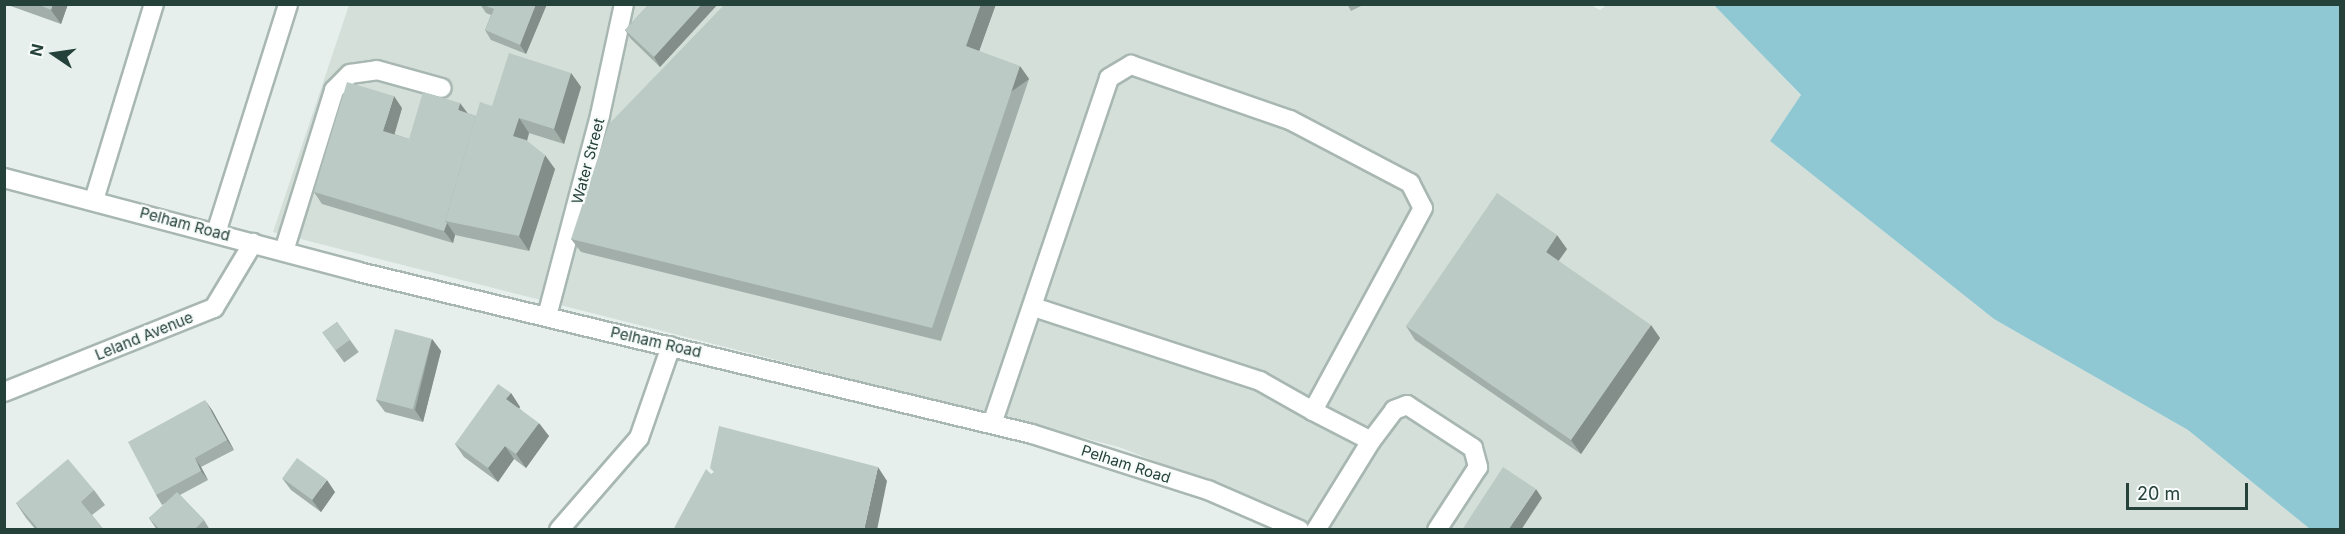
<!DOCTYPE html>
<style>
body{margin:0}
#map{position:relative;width:2345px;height:534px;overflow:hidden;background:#e6efeb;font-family:Inter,sans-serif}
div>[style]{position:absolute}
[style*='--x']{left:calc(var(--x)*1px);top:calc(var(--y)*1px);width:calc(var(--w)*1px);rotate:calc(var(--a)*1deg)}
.built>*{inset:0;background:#d4dfda}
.water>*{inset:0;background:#8fc8d3}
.roads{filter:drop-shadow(2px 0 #a8b7b2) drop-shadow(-2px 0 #a8b7b2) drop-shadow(0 2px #a8b7b2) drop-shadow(0 -2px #a8b7b2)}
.service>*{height:18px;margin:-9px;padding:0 9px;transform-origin:9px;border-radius:9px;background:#fff}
.minor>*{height:18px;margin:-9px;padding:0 9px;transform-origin:9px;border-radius:9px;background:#fff}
.secondary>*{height:18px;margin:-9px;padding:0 9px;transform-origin:9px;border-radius:9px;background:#fff}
.wall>*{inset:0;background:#a1aea9;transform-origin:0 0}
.shaded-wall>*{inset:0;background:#838d89;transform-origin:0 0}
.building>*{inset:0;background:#bbcac4;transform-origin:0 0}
span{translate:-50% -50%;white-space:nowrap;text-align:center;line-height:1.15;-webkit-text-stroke:4.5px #f7fbf9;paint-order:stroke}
.street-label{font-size:15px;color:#24413a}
.frame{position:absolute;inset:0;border:6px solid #24413a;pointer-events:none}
.north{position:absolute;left:24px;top:24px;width:60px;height:60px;-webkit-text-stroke:4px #f7fbf9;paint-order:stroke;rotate:283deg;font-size:16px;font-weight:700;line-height:24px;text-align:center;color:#24413a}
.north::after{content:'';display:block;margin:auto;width:21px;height:27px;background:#24413a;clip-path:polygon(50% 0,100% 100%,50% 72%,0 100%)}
.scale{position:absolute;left:2126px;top:483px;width:122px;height:27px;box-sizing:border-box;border:3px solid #24413a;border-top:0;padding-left:8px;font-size:18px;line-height:21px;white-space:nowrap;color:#24413a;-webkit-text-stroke:4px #f7fbf9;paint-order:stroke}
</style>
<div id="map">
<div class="built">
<i style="clip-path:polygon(1589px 4px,1600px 10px,1608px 4px,1716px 5px,1801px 96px,1770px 141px,1994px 319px,2188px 430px,2310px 529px,1325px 529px,1119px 447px,273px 232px,349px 5px)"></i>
</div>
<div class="water">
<i style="clip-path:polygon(1714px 5px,2340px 5px,2340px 529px,2310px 529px,2188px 430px,1994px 319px,1770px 141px,1801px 95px)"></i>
</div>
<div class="roads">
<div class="service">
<i style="--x:94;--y:200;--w:205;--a:-73"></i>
<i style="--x:216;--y:233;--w:240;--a:-72.5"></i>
<i style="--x:284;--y:251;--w:169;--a:-72.7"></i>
<i style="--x:334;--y:90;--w:23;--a:-45"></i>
<i style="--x:350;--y:74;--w:27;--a:-8"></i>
<i style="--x:377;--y:70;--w:67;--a:15.5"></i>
<i style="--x:1313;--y:411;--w:65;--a:27.3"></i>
<i style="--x:1371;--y:441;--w:39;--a:-53"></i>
<i style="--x:1394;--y:410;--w:14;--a:-21"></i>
<i style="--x:1407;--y:405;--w:79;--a:33.1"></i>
<i style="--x:1473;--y:448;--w:20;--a:75"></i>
<i style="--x:1478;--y:467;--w:75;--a:123.1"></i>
<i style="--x:992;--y:424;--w:365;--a:-71.3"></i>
<i style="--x:1109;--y:78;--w:26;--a:-31"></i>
<i style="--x:1131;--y:65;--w:168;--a:19.1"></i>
<i style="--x:1290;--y:120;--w:136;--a:27.7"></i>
<i style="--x:1410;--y:183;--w:28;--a:63"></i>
<i style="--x:1423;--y:208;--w:231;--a:118.5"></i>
<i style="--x:1313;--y:411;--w:61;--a:-150.5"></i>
<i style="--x:1260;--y:381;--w:239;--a:-161.9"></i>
<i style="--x:559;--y:530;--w:122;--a:-49"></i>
<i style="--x:639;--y:438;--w:97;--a:-70.8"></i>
<i style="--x:1316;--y:530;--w:105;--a:-58.3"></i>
</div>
<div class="minor">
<i style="--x:547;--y:316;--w:208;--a:-75.2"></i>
<i style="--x:600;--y:115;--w:114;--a:-77.8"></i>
<i style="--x:4;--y:392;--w:226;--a:-21.8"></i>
<i style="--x:214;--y:308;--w:76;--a:-59"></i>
</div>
<div class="secondary">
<i style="--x:4;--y:178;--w:367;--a:14.8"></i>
<i style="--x:359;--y:272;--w:692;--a:13.53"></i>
<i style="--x:1032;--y:434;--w:185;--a:17.7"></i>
<i style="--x:1208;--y:490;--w:100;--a:23.5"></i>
</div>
</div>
<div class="wall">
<i style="clip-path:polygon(5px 4px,68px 4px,61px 24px)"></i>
<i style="clip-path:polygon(480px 4px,547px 4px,526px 54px,491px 40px,485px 30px,491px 15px,486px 13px)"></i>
<i style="clip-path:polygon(649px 4px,718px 4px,660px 67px,631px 39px,625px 30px)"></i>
<i style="clip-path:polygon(725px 4px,996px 4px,979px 51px,1029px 79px,941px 341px,581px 252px,571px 239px)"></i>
<i style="clip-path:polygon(1347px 4px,1365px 4px,1351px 11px)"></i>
<i style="clip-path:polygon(571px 73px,581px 87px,564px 144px,529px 133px,527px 141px,555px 169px,529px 251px,455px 235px,453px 243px,322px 204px,314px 192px,402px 108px,394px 134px,409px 139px,467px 113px,476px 116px,492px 106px)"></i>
<i style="clip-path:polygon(1567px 249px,1558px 261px,1660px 338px,1581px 454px,1415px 340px,1406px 326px)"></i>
<i style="left:337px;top:322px;width:37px;height:18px;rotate:54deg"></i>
<i style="clip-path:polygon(432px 339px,441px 351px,423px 422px,385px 412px,376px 400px)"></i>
<i style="clip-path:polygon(511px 393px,520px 407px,519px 408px,549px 436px,526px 468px,514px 459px,498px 482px,464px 457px,455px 444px)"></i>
<i style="clip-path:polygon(212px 410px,234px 450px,201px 467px,208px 480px,180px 495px,204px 520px,210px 530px,157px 530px,149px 518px,166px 503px,162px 505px,156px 495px)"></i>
<i style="clip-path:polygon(282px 478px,335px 492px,321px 512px,291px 490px)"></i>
<i style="clip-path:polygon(94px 490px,105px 505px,92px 515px,104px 530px,36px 530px,26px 518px,16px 503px)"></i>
</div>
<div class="shaded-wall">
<i style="clip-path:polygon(53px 4px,68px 4px,61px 24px,51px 10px)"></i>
<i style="clip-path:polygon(536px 4px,547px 4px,526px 54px,520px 45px)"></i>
<i style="clip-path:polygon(702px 4px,718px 4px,660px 67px,654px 57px)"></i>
<i style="clip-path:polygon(981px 4px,996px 4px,976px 60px,966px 46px)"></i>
<i style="left:1020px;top:66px;width:16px;height:276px;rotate:55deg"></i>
<i style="clip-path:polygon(571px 73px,581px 87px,564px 144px,554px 129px)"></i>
<i style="clip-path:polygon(394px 96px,402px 108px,392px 143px,383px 131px)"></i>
<i style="clip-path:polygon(460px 103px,469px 115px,458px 110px)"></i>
<i style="clip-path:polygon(519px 118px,529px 133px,524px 151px,513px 136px)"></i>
<i style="clip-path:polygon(545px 155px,555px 169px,529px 251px,519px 236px)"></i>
<i style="clip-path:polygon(447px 223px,455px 235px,453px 243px,444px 231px)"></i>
<i style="clip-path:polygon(1557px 235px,1567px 249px,1555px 266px,1546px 252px)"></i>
<i style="clip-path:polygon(1651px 325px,1660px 338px,1581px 454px,1571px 440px)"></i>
<i style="clip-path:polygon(432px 339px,441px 351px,423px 422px,415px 410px)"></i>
<i style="clip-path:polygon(511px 393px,520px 407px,516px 413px,506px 399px)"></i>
<i style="clip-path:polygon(205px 400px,212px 410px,234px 450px,227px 440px)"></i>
<i style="clip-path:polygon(539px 423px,549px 436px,526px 468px,516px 454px)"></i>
<i style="clip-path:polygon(505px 446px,514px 459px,498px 482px,488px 468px)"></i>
<i style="clip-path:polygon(195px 458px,201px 467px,208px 480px,201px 471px)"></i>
<i style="clip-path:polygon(878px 467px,887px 481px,877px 530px,864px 530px)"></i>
<i style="clip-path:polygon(327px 480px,335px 492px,321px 512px,312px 500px)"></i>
<i style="clip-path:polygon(1536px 489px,1542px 498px,1521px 530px,1508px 530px)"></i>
</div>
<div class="building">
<i style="clip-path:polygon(37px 4px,53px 4px,51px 10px)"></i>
<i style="clip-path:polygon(481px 4px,536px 4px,520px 45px,485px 30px,494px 9px)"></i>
<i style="clip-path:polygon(649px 4px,702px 4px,654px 57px,625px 30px)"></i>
<i style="clip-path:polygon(725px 4px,981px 4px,966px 46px,1020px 66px,932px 328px,571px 239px,609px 124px)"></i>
<i style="clip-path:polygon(509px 53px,571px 73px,554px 129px,519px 118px,513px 136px,526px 140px,545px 155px,519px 236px,445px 221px,480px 102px,492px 106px)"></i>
<i style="clip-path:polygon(347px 82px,394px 96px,383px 131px,409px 139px,423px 92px,460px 103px,458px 110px,476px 116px,445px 221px,447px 223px,444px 231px,314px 192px)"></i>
<i style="clip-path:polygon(1497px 193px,1557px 235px,1546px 252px,1651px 325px,1571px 440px,1406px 326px)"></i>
<i style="left:337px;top:322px;width:22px;height:18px;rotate:54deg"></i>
<i style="left:395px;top:329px;width:38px;height:73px;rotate:15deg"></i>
<i style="clip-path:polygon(498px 384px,511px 393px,506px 399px,539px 423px,516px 454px,505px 446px,488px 468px,455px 444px)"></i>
<i style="clip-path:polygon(205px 400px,227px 440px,195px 458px,201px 471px,156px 495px,128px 442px)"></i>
<i style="clip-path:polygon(719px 426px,878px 467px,864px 530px,673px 530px,706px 469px,711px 474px,714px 472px,710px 468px)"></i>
<i style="left:297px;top:458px;width:37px;height:25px;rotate:36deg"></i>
<i style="clip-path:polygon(68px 459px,94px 490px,81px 502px,104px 530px,39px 530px,16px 503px)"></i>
<i style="clip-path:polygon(1503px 467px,1536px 489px,1508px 530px,1462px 530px)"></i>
<i style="clip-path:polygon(177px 492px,204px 520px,194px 530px,160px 530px,149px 518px)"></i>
</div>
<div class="street-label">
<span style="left:588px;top:161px;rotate:-75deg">Water Street</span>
<span style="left:185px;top:224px;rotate:15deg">Pelham Road</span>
<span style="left:144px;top:336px;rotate:-22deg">Leland Avenue</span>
<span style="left:656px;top:342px;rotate:13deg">Pelham Road</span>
<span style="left:1126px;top:464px;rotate:18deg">Pelham Road</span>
</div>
<div class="frame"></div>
<div class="north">N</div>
<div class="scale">20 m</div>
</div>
